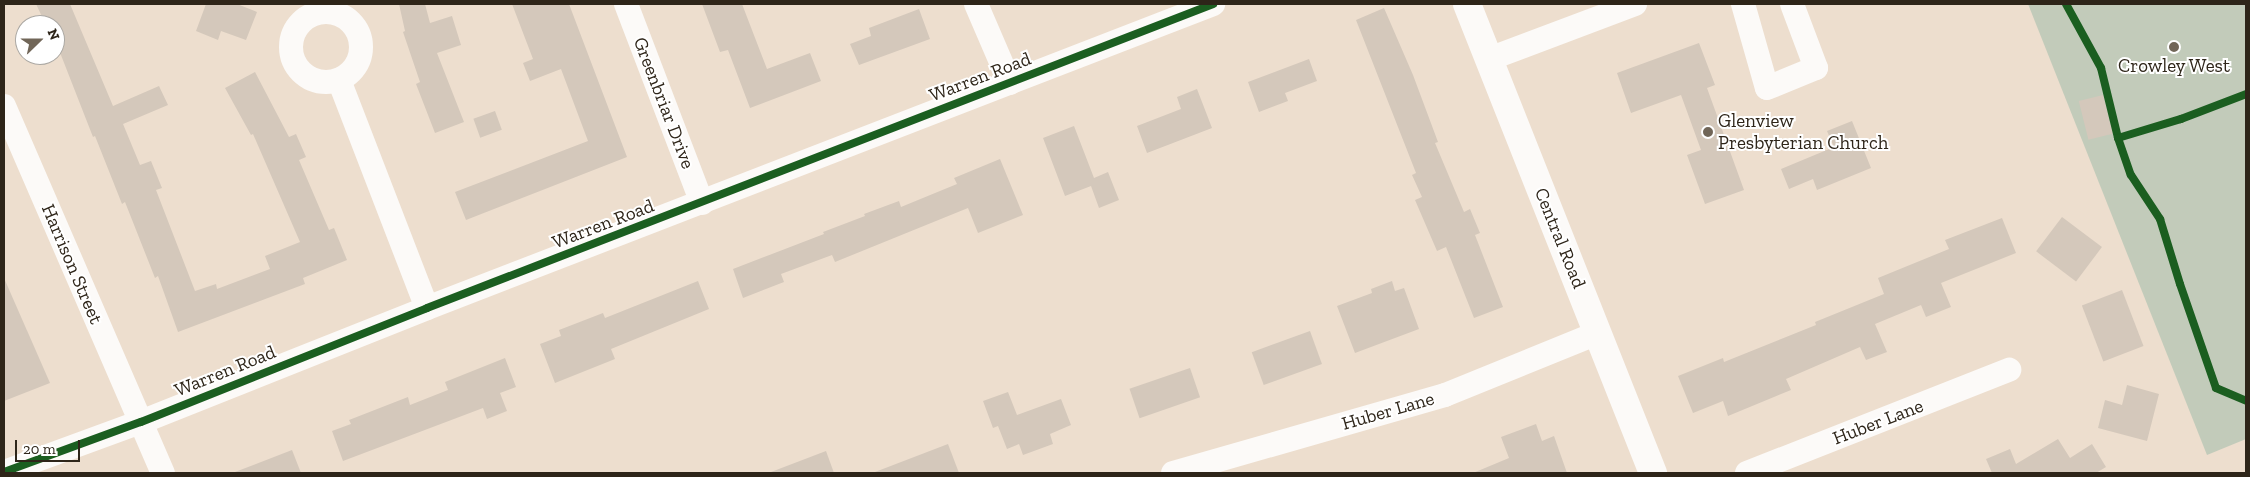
<!DOCTYPE html>
<style>
body{margin:0}
#map{position:relative;width:2250px;height:477px;overflow:hidden;background:#eddece;font-family:"Zilla Slab",serif}
div>[style]{position:absolute}
[style*='--x']{left:calc(var(--x)*1px);top:calc(var(--y)*1px);width:calc(var(--w)*1px);rotate:calc(var(--a)*1deg)}
.green>*{inset:0;background:#c2cbba}
.building>*{inset:0;background:#d4c8bb;transform-origin:0 0}
.minor>*{height:24px;margin:-12px;padding:0 12px;transform-origin:12px;border-radius:12px;background:#fcfaf8}
.minor>.ring{margin:-12px;padding:0;box-sizing:content-box;background:none;border:24px solid #fcfaf8;border-radius:50%}
.major>*{height:28px;margin:-14px;padding:0 14px;transform-origin:14px;border-radius:14px;background:#fcfaf8}
.cycleway>*{height:8px;margin:-4px;padding:0 4px;transform-origin:4px;border-radius:4px;background:#1b5e20}
.dots>*{width:14px;height:14px;translate:-50% -50%;box-sizing:border-box;border:2px solid #fff;border-radius:50%}
span{translate:-50% -50%;white-space:nowrap;text-align:center;line-height:1.15;-webkit-text-stroke:4px #fff;paint-order:stroke}
.poi-label{font-size:19px;color:#2e2519}
.left{translate:0 -50%;text-align:left}
.street-label{font-size:19px;color:#2e2519}
.frame{position:absolute;inset:0;border:5px solid #2e2519;pointer-events:none}
.north{position:absolute;left:15px;top:15px;width:50px;height:50px;box-sizing:border-box;background:#fff;border:1px solid #aba8a3;border-radius:50%;rotate:68deg;font-size:14px;font-weight:700;line-height:20px;text-align:center;color:#2e2519}
.north::after{content:'';display:block;margin:auto;width:18px;height:22px;background:#716658;clip-path:polygon(50% 0,100% 100%,50% 72%,0 100%)}
.scale{position:absolute;left:15px;top:440px;width:65px;height:22px;box-sizing:border-box;border:2px solid #2e2519;border-top:0;padding-left:6px;font-size:15px;line-height:18px;white-space:nowrap;color:#2e2519;-webkit-text-stroke:4px #fff;paint-order:stroke}
</style>
<div id="map">
<div class="green">
<i style="clip-path:polygon(2028px 4px,2246px 4px,2246px 439px,2207px 455px)"></i>
</div>
<div class="building">
<i style="clip-path:polygon(36px 4px,70px 4px,113px 106px,159px 86px,168px 105px,123px 124px,140px 165px,151px 161px,162px 188px,156px 190px,195px 291px,216px 284px,217px 289px,270px 269px,265px 256px,300px 242px,253px 134px,251px 135px,225px 88px,255px 72px,289px 137px,296px 134px,306px 157px,299px 160px,329px 230px,334px 228px,347px 260px,303px 278px,305px 284px,178px 332px,158px 276px,155px 278px,125px 202px,122px 204px,95px 136px,93px 137px,59px 50px,55px 52px,55px 25px,46px 25px)"></i>
<i style="clip-path:polygon(206px 4px,237px 4px,257px 12px,246px 40px,221px 31px,218px 40px,196px 31px)"></i>
<i style="clip-path:polygon(399px 4px,425px 4px,430px 23px,452px 16px,461px 45px,437px 53px,464px 122px,435px 133px,416px 84px,420px 82px,403px 32px,405px 31px)"></i>
<i style="clip-path:polygon(512px 4px,569px 4px,627px 157px,466px 220px,455px 192px,588px 141px,561px 69px,530px 81px,523px 63px,533px 59px)"></i>
<i style="clip-path:polygon(702px 4px,742px 4px,767px 69px,810px 53px,821px 81px,750px 108px,728px 50px,720px 52px)"></i>
<i style="clip-path:polygon(1384px 8px,1413px 75px,1438px 142px,1435px 143px,1464px 212px,1470px 209px,1480px 233px,1475px 235px,1503px 307px,1474px 318px,1446px 247px,1437px 251px,1415px 200px,1422px 197px,1412px 175px,1416px 173px,1356px 20px)"></i>
<i style="clip-path:polygon(919px 9px,930px 39px,859px 65px,850px 44px,871px 36px,869px 28px)"></i>
<i style="clip-path:polygon(1699px 43px,1715px 85px,1707px 88px,1744px 190px,1705px 204px,1687px 155px,1701px 150px,1681px 95px,1631px 113px,1617px 73px)"></i>
<i style="clip-path:polygon(1309px 59px,1317px 81px,1285px 93px,1288px 101px,1259px 112px,1248px 82px)"></i>
<i style="clip-path:polygon(1197px 89px,1212px 128px,1147px 153px,1137px 126px,1181px 109px,1177px 97px)"></i>
<i style="left:2103px;top:95px;width:40px;height:25px;rotate:76deg"></i>
<i style="left:495px;top:111px;width:20px;height:23px;rotate:70deg"></i>
<i style="clip-path:polygon(1852px 121px,1871px 168px,1817px 190px,1813px 179px,1789px 189px,1781px 169px,1834px 147px,1827px 131px)"></i>
<i style="clip-path:polygon(1074px 126px,1094px 178px,1108px 172px,1119px 200px,1099px 208px,1091px 186px,1065px 196px,1043px 138px)"></i>
<i style="clip-path:polygon(1000px 159px,1023px 215px,978px 233px,968px 208px,835px 262px,832px 255px,781px 274px,784px 282px,743px 298px,733px 269px,824px 234px,823px 232px,865px 216px,864px 214px,899px 201px,901px 207px,957px 184px,954px 178px)"></i>
<i style="left:2062px;top:217px;width:50px;height:43px;rotate:37deg"></i>
<i style="clip-path:polygon(2002px 218px,2016px 253px,1941px 283px,1951px 307px,1926px 317px,1921px 305px,1875px 324px,1887px 352px,1866px 360px,1860px 347px,1786px 379px,1791px 390px,1728px 416px,1723px 401px,1693px 413px,1678px 376px,1723px 358px,1724px 362px,1816px 325px,1815px 322px,1884px 294px,1878px 278px,1949px 249px,1945px 240px)"></i>
<i style="clip-path:polygon(4px 278px,50px 383px,4px 401px)"></i>
<i style="clip-path:polygon(698px 281px,709px 309px,611px 349px,615px 359px,555px 383px,540px 344px,561px 336px,559px 330px,603px 313px,605px 318px)"></i>
<i style="clip-path:polygon(1392px 281px,1395px 291px,1404px 288px,1419px 329px,1355px 353px,1337px 306px,1372px 293px,1371px 289px)"></i>
<i style="left:2122px;top:290px;width:60px;height:43px;rotate:69deg"></i>
<i style="left:1310px;top:331px;width:35px;height:62px;rotate:70deg"></i>
<i style="clip-path:polygon(505px 358px,516px 387px,500px 393px,507px 411px,487px 419px,483px 408px,343px 461px,332px 431px,351px 424px,349px 420px,408px 397px,410px 405px,448px 390px,445px 382px)"></i>
<i style="left:1190px;top:368px;width:31px;height:64px;rotate:71deg"></i>
<i style="clip-path:polygon(2127px 385px,2159px 394px,2147px 441px,2098px 428px,2105px 400px,2122px 405px)"></i>
<i style="clip-path:polygon(1008px 392px,1017px 415px,1061px 399px,1071px 425px,1050px 434px,1053px 444px,1023px 455px,1019px 444px,1007px 449px,998px 426px,993px 428px,983px 401px)"></i>
<i style="clip-path:polygon(1536px 424px,1542px 441px,1554px 436px,1567px 473px,1473px 473px,1509px 458px,1501px 437px)"></i>
<i style="clip-path:polygon(2058px 439px,2070px 458px,2092px 444px,2106px 467px,2096px 473px,1992px 473px,1986px 459px,2010px 449px,2016px 464px)"></i>
<i style="clip-path:polygon(948px 444px,959px 473px,875px 473px,875px 472px)"></i>
<i style="clip-path:polygon(292px 450px,301px 473px,236px 473px,235px 472px)"></i>
<i style="clip-path:polygon(826px 451px,834px 473px,771px 473px,771px 472px)"></i>
</div>
<div class="minor">
<i style="--x:626;--y:4;--w:213;--a:69.1"></i>
<i style="--x:976;--y:4;--w:86;--a:66.7"></i>
<i style="--x:1743;--y:4;--w:87;--a:74.1"></i>
<i style="--x:1767;--y:88;--w:53;--a:-22.2"></i>
<i style="--x:1816;--y:68;--w:68;--a:-110.6"></i>
<i class="ring" style="left:291px;top:12px;width:46px;height:46px"></i>
<i style="--x:1489;--y:59;--w:156;--a:-20.6"></i>
<i style="--x:339;--y:80;--w:244;--a:68.9"></i>
<i style="--x:4;--y:106;--w:400;--a:66.6"></i>
<i style="--x:4;--y:472;--w:146;--a:-20.1"></i>
<i style="--x:141;--y:422;--w:308;--a:-21.7"></i>
<i style="--x:427;--y:308;--w:843;--a:-21.14"></i>
<i style="--x:1173;--y:473;--w:283;--a:-16"></i>
<i style="--x:1445;--y:395;--w:165;--a:-22.1"></i>
<i style="--x:1747;--y:473;--w:282;--a:-21.5"></i>
</div>
<div class="major">
<i style="--x:1467;--y:4;--w:505;--a:68.37"></i>
</div>
<div class="cycleway">
<i style="--x:2066;--y:4;--w:73;--a:61.3"></i>
<i style="--x:2101;--y:68;--w:72;--a:76.3"></i>
<i style="--x:2118;--y:138;--w:66;--a:-16.8"></i>
<i style="--x:2181;--y:119;--w:70;--a:-21"></i>
<i style="--x:2118;--y:138;--w:39;--a:71"></i>
<i style="--x:2131;--y:175;--w:53;--a:56.6"></i>
<i style="--x:2160;--y:219;--w:68;--a:72.9"></i>
<i style="--x:2180;--y:284;--w:110;--a:70.9"></i>
<i style="--x:2216;--y:388;--w:33;--a:23"></i>
<i style="--x:4;--y:472;--w:146;--a:-20.1"></i>
<i style="--x:141;--y:422;--w:308;--a:-21.7"></i>
<i style="--x:427;--y:308;--w:843;--a:-21.14"></i>
</div>
<div class="dots">
<i style="left:2174px;top:47px;background:#716658"></i>
<i style="left:1708px;top:132px;background:#716658"></i>
</div>
<div class="poi-label">
<span style="left:2174px;top:66px">Crowley West</span>
<span class="left" style="left:1718px;top:132px">Glenview<br>Presbyterian Church</span>
</div>
<div class="street-label">
<span style="left:980px;top:77px;rotate:-21deg">Warren Road</span>
<span style="left:664px;top:103px;rotate:69deg">Greenbriar Drive</span>
<span style="left:603px;top:224px;rotate:-21deg">Warren Road</span>
<span style="left:1560px;top:238px;rotate:68deg">Central Road</span>
<span style="left:72px;top:264px;rotate:67deg">Harrison Street</span>
<span style="left:225px;top:371px;rotate:-22deg">Warren Road</span>
<span style="left:1388px;top:411px;rotate:-16deg">Huber Lane</span>
<span style="left:1878px;top:422px;rotate:-21deg">Huber Lane</span>
</div>
<div class="frame"></div>
<div class="north">N</div>
<div class="scale">20 m</div>
</div>
